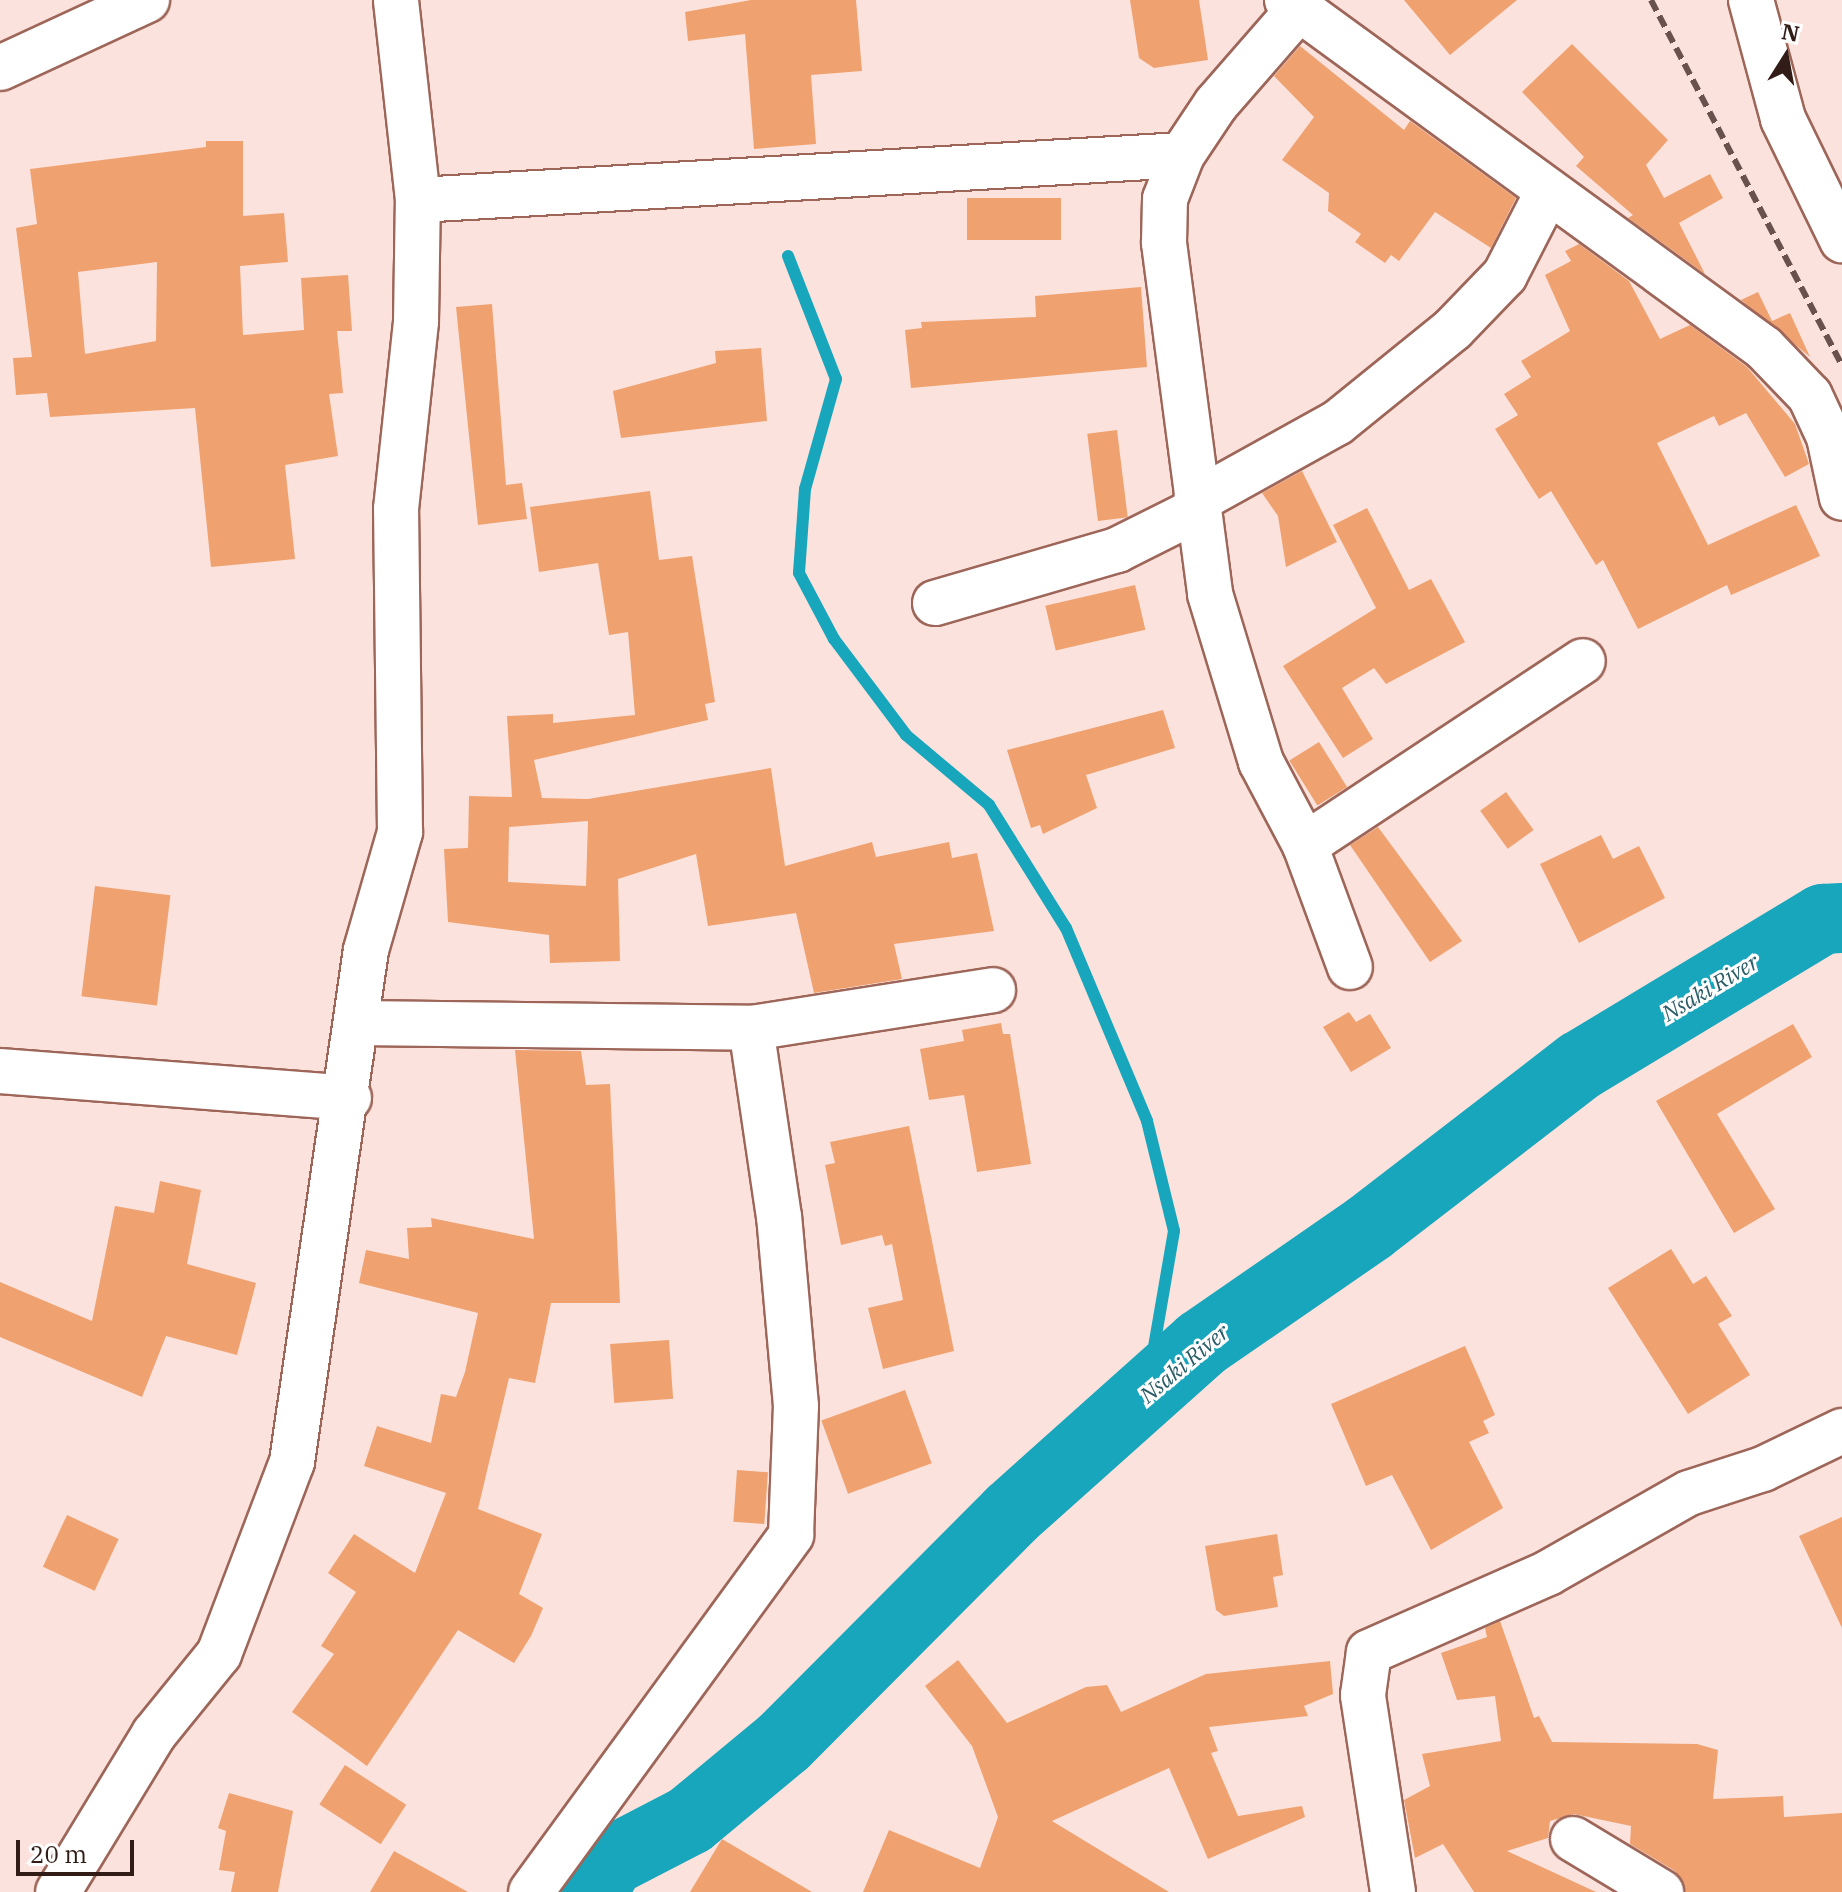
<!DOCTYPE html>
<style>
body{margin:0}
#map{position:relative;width:1842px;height:1892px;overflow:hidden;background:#fce2dc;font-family:"IBM Plex Serif",serif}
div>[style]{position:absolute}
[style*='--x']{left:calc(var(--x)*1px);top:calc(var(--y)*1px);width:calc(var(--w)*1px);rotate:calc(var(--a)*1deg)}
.stream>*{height:12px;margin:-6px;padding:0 6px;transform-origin:6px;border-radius:6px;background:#18a6bd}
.river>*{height:70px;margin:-35px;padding:0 35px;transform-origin:35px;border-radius:35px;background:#18a6bd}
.building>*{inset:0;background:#efa270;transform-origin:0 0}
.roads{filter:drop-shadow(2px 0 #9d6659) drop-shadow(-2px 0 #9d6659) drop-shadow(0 2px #9d6659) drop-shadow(0 -2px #9d6659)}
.minor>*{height:44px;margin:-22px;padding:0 22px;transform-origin:22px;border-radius:22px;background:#fff}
.tertiary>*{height:44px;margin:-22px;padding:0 22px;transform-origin:22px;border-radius:22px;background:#fff}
.rail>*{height:6px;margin-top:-3px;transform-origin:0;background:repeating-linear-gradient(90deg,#69524d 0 12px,transparent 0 18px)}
span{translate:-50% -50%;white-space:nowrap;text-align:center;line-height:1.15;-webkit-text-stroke:6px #fff;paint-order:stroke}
.water-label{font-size:22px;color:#2a5d68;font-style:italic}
.north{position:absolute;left:1746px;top:16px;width:80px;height:80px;-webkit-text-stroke:6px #fff;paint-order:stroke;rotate:11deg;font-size:22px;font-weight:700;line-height:32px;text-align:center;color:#321c17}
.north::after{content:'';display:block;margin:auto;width:28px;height:36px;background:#321c17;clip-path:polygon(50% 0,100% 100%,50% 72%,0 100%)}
.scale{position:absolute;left:16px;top:1840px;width:118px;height:36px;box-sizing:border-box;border:4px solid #321c17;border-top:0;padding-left:10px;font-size:24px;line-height:28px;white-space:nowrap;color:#321c17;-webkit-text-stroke:6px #fff;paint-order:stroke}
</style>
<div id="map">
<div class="stream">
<i style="--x:788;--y:256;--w:132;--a:68.7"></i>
<i style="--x:836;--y:379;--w:114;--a:105.7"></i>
<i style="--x:805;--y:489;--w:84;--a:94.1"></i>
<i style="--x:799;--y:573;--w:75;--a:62.1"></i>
<i style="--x:834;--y:639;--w:120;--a:53.1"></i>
<i style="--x:906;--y:735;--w:109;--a:40.1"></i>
<i style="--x:989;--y:805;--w:145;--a:58"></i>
<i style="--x:1066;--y:928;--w:209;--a:67.2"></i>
<i style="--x:1147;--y:1121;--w:113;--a:76.2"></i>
<i style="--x:1174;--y:1231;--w:164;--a:99.8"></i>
</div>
<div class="river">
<i style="--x:593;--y:1892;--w:34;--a:-62"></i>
<i style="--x:609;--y:1862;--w:91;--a:-27.4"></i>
<i style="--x:690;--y:1820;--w:122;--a:-39.7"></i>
<i style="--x:784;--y:1742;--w:322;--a:-45.1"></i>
<i style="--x:1011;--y:1514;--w:255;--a:-41.8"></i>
<i style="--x:1201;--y:1344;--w:204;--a:-34.6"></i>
<i style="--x:1369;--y:1228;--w:267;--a:-37.6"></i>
<i style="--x:1581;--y:1065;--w:283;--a:-31.1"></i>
<i style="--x:1823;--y:919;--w:19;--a:-3"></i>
</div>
<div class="building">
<i style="clip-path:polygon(751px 0,856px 0,862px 71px,811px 75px,816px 144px,754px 149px,745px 34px,688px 41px,685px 12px)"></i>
<i style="clip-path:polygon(1130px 0,1199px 0,1208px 60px,1154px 68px,1139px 58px)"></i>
<i style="clip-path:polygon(1404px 0,1517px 0,1450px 55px)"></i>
<i style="clip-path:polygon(1572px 44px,1668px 140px,1646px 165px,1664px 198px,1710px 174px,1723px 198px,1679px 223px,1705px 274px,1628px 218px,1633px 215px,1576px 166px,1584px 157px,1522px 92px)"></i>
<i style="clip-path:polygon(1300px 46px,1404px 130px,1410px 121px,1516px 198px,1491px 248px,1435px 212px,1399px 261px,1391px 255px,1385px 263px,1355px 242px,1361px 234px,1328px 211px,1329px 193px,1282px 160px,1314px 117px,1274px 76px)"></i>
<i style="clip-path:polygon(evenodd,206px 141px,243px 141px,243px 216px,284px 213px,288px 262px,240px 266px,243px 335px,304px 330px,301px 278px,348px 275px,352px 331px,337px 331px,343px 393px,329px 394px,338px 456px,285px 465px,295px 559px,211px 567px,195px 408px,50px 417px,47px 393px,16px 395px,13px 358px,32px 357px,16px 228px,37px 224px,30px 169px,206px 147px,206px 141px,157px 262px,156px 341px,85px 354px,78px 272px,157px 262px)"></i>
<i style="left:967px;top:198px;width:94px;height:42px"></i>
<i style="clip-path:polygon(1579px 244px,1629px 281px,1660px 339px,1690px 325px,1747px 367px,1795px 424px,1809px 464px,1785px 477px,1746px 413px,1719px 426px,1714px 416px,1657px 443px,1708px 545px,1796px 505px,1820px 556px,1731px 595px,1727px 585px,1638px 629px,1603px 560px,1596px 565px,1551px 491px,1539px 499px,1495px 429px,1518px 415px,1504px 394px,1531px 377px,1521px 361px,1570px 331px,1545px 275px,1571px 261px,1565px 251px)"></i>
<i style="clip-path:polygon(1141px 287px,1147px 367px,911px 388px,905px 330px,922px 328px,921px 322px,1036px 317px,1035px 296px)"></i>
<i style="clip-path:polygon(1758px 292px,1772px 321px,1790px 313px,1810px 357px,1741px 300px)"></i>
<i style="clip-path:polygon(492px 304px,506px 485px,522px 483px,527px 519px,478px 525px,456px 307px)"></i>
<i style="clip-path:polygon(761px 348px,767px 421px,621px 438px,613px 391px,716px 363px,715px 351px)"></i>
<i style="left:1117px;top:430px;width:88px;height:30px;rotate:83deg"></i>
<i style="clip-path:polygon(1302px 471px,1337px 542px,1286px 567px,1278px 516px,1262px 493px)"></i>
<i style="clip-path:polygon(evenodd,650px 491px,659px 560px,692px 556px,715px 702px,705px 704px,708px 720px,534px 760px,542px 798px,588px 799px,771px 768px,785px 866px,872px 842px,876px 857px,949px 842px,952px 858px,977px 853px,994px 931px,894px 944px,902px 979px,814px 993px,796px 913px,708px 926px,696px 854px,618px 879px,620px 961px,550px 963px,549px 935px,448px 922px,444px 849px,468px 848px,469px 796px,512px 797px,507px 716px,553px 714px,553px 723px,635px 715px,628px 632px,609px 635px,598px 563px,539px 572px,530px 507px,650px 491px,588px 821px,586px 886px,508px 882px,509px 827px,588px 821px)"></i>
<i style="clip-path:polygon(1367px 508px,1409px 590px,1431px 579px,1465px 642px,1386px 684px,1374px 668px,1342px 688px,1373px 739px,1343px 758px,1283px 666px,1376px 608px,1333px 525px)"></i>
<i style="left:1135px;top:585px;width:46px;height:92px;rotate:77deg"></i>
<i style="clip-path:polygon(1163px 710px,1175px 748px,1086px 775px,1097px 808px,1043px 834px,1040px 825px,1031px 828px,1007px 750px)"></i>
<i style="left:1319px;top:742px;width:53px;height:35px;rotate:58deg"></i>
<i style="left:1506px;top:792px;width:47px;height:32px;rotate:54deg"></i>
<i style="clip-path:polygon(1378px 827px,1462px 941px,1430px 962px,1350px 845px)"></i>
<i style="clip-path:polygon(1601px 835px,1613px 859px,1639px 846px,1665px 898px,1579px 943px,1540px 864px)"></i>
<i style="left:95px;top:886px;width:76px;height:111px;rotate:7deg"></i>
<i style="clip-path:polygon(1349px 1012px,1356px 1022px,1370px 1014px,1391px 1048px,1351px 1072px,1323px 1027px)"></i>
<i style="clip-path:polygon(1001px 1023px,1003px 1034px,1010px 1034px,1031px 1164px,977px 1172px,964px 1095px,929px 1100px,920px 1049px,964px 1041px,962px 1030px)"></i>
<i style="clip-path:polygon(1793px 1024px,1812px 1057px,1717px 1114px,1775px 1209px,1734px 1233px,1656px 1101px)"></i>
<i style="clip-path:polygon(515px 1050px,581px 1051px,586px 1085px,610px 1084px,620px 1303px,551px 1303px,535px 1383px,509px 1378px,478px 1509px,542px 1534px,519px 1594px,543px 1608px,531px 1636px,514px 1663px,458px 1630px,367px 1766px,292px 1712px,334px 1654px,321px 1646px,356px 1592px,328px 1573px,354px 1534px,415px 1573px,446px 1493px,364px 1466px,377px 1426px,431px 1443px,441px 1394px,456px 1397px,465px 1372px,478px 1313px,359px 1283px,366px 1250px,409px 1259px,407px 1228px,432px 1227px,431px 1218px,534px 1239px)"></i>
<i style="clip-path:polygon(909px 1126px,954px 1351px,883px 1369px,868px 1308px,903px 1300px,892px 1244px,885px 1246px,882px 1235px,841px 1245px,825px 1165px,835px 1163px,830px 1142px)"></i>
<i style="clip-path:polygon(160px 1181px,201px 1190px,187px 1264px,256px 1283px,237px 1355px,166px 1336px,142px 1397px,0 1337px,0 1282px,92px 1321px,115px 1206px,154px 1213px)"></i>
<i style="clip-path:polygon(1671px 1249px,1693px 1284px,1706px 1276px,1732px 1316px,1718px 1324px,1750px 1375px,1688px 1414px,1608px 1288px)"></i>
<i style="left:669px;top:1340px;width:59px;height:59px;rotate:86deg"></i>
<i style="clip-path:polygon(1465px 1346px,1495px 1415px,1483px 1421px,1489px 1433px,1469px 1442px,1503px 1508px,1431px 1550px,1392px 1475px,1366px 1486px,1331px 1404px)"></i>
<i style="left:905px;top:1390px;width:78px;height:89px;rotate:70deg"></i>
<i style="left:737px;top:1470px;width:31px;height:52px;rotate:4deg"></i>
<i style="left:67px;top:1515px;width:57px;height:57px;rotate:25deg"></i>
<i style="clip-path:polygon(1842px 1517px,1842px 1628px,1799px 1536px)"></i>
<i style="clip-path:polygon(1277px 1534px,1283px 1575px,1273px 1577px,1278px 1607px,1224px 1616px,1216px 1610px,1205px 1546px)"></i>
<i style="clip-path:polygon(1500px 1621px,1534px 1718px,1539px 1716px,1552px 1742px,1697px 1744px,1718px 1750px,1713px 1799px,1783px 1796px,1784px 1817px,1842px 1813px,1842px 1892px,1686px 1892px,1675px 1871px,1630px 1844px,1631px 1826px,1574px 1814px,1550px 1821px,1548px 1838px,1507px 1851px,1596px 1892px,1474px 1892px,1443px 1844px,1415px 1858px,1404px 1800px,1430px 1786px,1422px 1754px,1501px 1741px,1495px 1696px,1457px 1700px,1441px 1653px,1487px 1637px,1485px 1628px)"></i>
<i style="clip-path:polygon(958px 1660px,1007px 1723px,1086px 1687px,1107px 1685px,1121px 1712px,1206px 1674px,1330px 1661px,1333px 1694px,1304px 1706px,1308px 1716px,1209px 1727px,1218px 1751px,1211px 1753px,1238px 1816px,1302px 1806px,1305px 1817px,1208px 1859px,1169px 1768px,1052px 1821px,1169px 1892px,863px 1892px,889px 1830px,980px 1868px,998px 1817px,972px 1746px,925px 1686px)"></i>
<i style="left:345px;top:1765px;width:73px;height:47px;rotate:33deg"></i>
<i style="clip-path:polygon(229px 1793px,293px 1811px,278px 1892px,231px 1892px,235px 1872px,219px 1870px,226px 1831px,218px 1828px)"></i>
<i style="clip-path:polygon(722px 1839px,812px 1892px,690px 1892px)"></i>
<i style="clip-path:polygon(394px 1851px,468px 1892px,370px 1892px)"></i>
</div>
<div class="roads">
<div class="minor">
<i style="--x:1287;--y:0;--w:590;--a:36.11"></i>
<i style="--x:1764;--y:348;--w:66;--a:46.2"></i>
<i style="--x:1810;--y:396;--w:45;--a:65.1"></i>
<i style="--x:1829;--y:437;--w:62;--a:78"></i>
<i style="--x:1751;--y:0;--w:123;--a:74.9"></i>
<i style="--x:1783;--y:119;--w:135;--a:64"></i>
<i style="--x:1298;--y:10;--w:125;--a:131.1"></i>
<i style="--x:1216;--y:104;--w:61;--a:123.7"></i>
<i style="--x:1182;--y:155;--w:47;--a:111.1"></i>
<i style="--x:1165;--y:199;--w:44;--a:91.3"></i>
<i style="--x:1164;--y:243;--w:354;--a:82.5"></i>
<i style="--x:1210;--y:594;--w:176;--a:73.1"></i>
<i style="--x:1261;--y:762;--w:94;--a:62.1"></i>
<i style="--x:1305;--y:845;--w:130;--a:69.8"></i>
<i style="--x:418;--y:200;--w:765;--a:-3.37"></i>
<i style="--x:1196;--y:501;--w:161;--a:-29"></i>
<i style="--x:1337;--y:423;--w:149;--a:-39"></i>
<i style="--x:1453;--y:329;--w:75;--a:-46.1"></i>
<i style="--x:1505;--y:275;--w:90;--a:-62.9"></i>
<i style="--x:935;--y:603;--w:190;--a:-16.2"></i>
<i style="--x:1117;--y:550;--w:89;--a:-26.6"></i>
<i style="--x:1305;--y:845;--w:333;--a:-33.5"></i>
<i style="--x:359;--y:1023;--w:392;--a:0.7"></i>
<i style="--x:751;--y:1028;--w:245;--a:-8.9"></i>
<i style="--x:0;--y:1071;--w:350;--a:4.4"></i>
<i style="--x:1573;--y:1839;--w:103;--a:31.1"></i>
<i style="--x:58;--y:1892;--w:185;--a:-58.7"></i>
<i style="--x:154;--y:1734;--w:103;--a:-50.9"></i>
<i style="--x:219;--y:1654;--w:205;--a:-69.2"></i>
<i style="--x:292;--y:1462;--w:517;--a:-81.78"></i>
<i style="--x:366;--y:950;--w:123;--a:-73.9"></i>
<i style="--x:400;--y:832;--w:323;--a:-90.7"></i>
<i style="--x:396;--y:509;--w:189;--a:-83.9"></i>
<i style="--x:416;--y:321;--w:121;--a:-89.1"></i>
<i style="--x:418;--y:200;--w:201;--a:-96.3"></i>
<i style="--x:531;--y:1892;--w:442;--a:-53.9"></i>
<i style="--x:791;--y:1535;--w:129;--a:-87.8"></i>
<i style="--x:796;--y:1406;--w:190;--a:-95.1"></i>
<i style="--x:779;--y:1217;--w:191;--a:-98.4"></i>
<i style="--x:1393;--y:1892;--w:199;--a:-98.7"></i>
<i style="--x:1363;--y:1695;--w:43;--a:-82.1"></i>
<i style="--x:1369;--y:1652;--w:196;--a:-23.8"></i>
<i style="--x:1548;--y:1573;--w:162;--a:-29.6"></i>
<i style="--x:1689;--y:1493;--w:78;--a:-18"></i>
<i style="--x:1763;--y:1469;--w:88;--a:-25.7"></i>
</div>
<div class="tertiary">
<i style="--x:0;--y:68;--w:162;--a:-24.8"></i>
</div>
</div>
<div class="rail">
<i style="--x:1651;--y:0;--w:413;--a:62.4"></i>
</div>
<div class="water-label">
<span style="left:1710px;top:987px;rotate:-31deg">Nsaki River</span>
<span style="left:1184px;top:1363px;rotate:-40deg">Nsaki River</span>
</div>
<div class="north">N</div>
<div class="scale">20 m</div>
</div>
